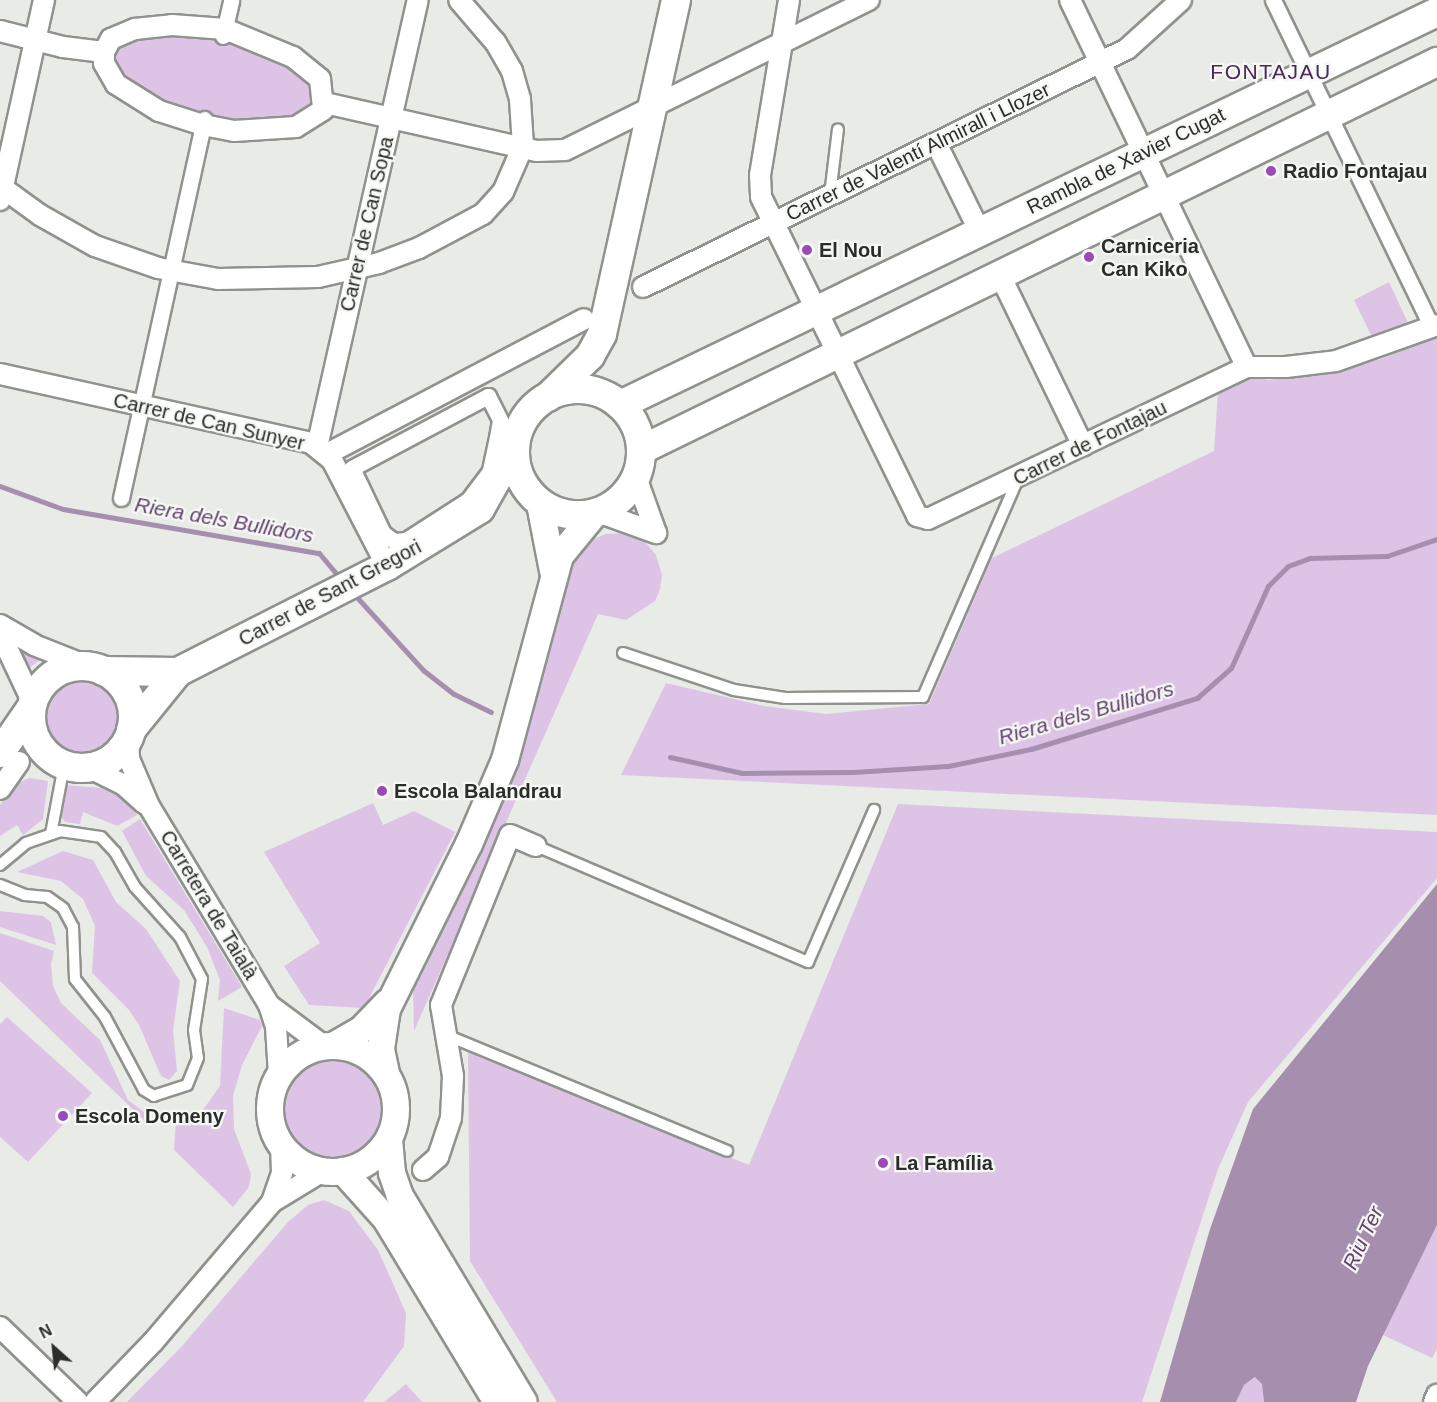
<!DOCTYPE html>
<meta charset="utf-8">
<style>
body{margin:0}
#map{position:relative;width:1437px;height:1402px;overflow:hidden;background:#e8ebe6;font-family:Arial,sans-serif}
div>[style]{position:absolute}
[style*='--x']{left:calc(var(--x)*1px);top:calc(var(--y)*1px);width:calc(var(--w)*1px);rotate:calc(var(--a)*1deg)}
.green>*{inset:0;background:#ddc4e6}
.round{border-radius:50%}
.water>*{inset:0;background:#a68eaf}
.stream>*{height:5px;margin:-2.5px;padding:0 2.5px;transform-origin:2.5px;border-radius:2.5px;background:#a68eaf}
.roads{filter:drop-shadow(2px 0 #8f928d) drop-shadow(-2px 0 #8f928d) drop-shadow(0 2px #8f928d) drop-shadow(0 -2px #8f928d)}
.service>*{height:10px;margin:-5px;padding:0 5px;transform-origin:5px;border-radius:5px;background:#fff}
.pedestrian>*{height:15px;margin:-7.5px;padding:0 7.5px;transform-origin:7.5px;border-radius:7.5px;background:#fff}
.minor>*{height:20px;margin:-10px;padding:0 10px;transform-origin:10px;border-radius:10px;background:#fff}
.tertiary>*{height:26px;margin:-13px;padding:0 13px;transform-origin:13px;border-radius:13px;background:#fff}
.tertiary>.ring{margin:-13px;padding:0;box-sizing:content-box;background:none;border:26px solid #fff;border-radius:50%}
.secondary>*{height:28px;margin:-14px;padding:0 14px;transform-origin:14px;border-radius:14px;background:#fff}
.secondary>.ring{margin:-14px;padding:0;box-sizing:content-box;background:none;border:28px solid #fff;border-radius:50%}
.dots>*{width:16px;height:16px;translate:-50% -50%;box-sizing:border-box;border:3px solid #f5f8f3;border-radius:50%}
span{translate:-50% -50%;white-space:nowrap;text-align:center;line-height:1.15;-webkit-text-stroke:4.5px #f5f8f3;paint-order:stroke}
.street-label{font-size:20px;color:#2b2d2b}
.poi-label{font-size:20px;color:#2b2d2b;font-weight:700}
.left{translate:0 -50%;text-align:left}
.neighbourhood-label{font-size:21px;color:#4d255a;letter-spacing:1.5px}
.water-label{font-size:21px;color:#654271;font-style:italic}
.north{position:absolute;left:24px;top:1318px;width:60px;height:60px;-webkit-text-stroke:4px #f5f8f3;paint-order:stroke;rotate:333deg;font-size:16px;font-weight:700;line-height:24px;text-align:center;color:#2b2d2b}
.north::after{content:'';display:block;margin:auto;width:21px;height:27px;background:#2b2d2b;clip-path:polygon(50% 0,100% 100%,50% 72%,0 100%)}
</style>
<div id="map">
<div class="green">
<i style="clip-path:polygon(204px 32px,284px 60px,312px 82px,313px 104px,298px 119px,239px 125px,191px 116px,118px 80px,109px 57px,123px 39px)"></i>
<i style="clip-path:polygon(1389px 282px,1408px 323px,1371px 335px,1354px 300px)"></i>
<i style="clip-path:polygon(1437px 336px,1437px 815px,621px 775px,666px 683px,764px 706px,826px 714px,929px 704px,992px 558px,1214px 451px,1218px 392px,1250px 377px,1269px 380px,1338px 370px,1381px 359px)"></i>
<i style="clip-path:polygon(627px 533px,645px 542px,656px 555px,662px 575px,660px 589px,655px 601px,626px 620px,598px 614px,414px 1031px,413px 990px,419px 972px,475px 865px,518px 765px,571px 558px,584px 543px,606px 534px)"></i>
<i style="clip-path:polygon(12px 642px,45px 656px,25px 671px)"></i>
<i class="round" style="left:40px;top:676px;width:84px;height:84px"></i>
<i style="clip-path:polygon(29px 778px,48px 781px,43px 819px,23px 835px,17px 825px,0 836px,0 805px,12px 786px)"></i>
<i style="clip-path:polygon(63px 785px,102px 788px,123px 799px,137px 815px,117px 826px,83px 812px,80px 824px,65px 822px,60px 815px)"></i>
<i style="clip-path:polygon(373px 803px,383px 825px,414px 811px,455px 832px,364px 1008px,309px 1005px,284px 966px,320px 943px,264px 852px)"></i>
<i style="clip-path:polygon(898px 804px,1437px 832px,1437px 878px,1248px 1102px,1218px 1169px,1142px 1402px,557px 1402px,470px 1261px,468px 1052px,749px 1165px)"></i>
<i style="clip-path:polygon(140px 819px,242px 987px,218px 1001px,220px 980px,207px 947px,184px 910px,146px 876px,122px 831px)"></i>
<i style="clip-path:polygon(63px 851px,93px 860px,116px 902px,146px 929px,180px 981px,173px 1030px,177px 1071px,169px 1080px,161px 1076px,139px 1025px,129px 1010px,92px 973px,95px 926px,83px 899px,61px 881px,17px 872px)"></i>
<i style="clip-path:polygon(0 911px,43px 916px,51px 922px,56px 945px,0 927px)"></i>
<i style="clip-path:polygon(0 933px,54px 951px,51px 964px,53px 986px,61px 1003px,100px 1040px,128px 1100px,147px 1114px,146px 1122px,0 981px)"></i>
<i style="clip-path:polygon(224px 1008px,260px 1020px,262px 1026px,242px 1065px,233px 1096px,234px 1129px,251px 1174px,249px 1187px,233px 1207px,174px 1150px,176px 1121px,200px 1114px,220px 1086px)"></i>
<i style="clip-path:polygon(7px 1017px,92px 1093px,28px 1162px,0 1137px,0 1024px)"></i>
<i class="round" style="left:284px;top:1061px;width:98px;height:98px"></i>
<i style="clip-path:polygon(324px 1200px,349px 1211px,378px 1250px,406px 1313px,404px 1346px,363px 1402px,127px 1402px,183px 1345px,288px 1222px,308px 1205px)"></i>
<i style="clip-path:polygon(1437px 1225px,1437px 1349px,1432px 1358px,1383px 1335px)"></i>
<i style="clip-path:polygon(1256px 1377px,1262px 1384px,1264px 1402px,1236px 1402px,1244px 1385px)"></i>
<i style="clip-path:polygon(406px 1384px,422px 1402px,384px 1402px)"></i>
</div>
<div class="water">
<i style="clip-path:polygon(1437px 884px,1437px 1225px,1368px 1366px,1356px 1402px,1264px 1402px,1262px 1384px,1255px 1377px,1244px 1385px,1236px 1402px,1160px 1402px,1210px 1229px,1253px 1109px)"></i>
</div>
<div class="stream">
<i style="--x:0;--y:486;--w:67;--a:20.1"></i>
<i style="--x:63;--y:509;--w:260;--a:9.8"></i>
<i style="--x:319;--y:553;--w:34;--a:50"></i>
<i style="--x:353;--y:593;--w:104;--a:47.7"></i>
<i style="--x:423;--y:670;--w:39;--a:38"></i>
<i style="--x:454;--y:694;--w:41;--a:25.9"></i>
<i style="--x:670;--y:757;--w:74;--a:12.5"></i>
<i style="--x:742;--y:773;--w:111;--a:-0.5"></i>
<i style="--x:853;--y:772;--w:95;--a:-3.6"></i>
<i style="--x:948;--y:766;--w:85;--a:-11.6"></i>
<i style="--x:1031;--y:749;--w:174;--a:-17.1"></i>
<i style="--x:1197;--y:698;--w:45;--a:-41.4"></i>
<i style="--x:1231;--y:668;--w:90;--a:-65.7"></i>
<i style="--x:1268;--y:586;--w:28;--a:-45"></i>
<i style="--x:1288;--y:566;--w:23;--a:-20"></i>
<i style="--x:1310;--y:558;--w:77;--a:-1.5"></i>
<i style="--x:1387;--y:556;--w:53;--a:-18.8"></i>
</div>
<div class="roads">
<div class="service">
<i style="--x:830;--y:195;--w:66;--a:-83.1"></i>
<i style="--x:623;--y:653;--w:117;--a:18.4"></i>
<i style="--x:734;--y:690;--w:52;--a:8.9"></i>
<i style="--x:785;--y:698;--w:138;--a:-0.4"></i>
<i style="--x:923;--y:697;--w:239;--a:-66.5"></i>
<i style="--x:51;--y:834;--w:70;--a:-79.3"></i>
<i style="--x:536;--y:846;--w:296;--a:23.1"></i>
<i style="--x:808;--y:962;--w:166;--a:-66.5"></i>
<i style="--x:0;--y:865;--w:34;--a:-40"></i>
<i style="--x:26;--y:843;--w:36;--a:-19"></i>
<i style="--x:60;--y:831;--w:41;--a:8.3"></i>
<i style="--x:101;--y:837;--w:21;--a:47"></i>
<i style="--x:115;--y:852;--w:40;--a:60.3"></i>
<i style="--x:135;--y:887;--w:67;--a:48"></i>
<i style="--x:180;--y:937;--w:47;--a:62.4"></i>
<i style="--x:202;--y:979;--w:52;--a:98.9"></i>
<i style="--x:194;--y:1030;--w:28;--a:82"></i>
<i style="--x:198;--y:1058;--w:29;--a:112"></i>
<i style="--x:187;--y:1085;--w:35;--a:162"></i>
<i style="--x:154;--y:1096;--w:12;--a:-149"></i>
<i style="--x:144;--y:1090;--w:83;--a:-118.1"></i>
<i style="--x:105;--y:1017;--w:48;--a:-128.3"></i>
<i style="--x:75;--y:979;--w:52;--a:-92.2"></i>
<i style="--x:73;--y:927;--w:21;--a:-118"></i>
<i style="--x:63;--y:908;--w:19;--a:-145"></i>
<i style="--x:47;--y:897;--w:22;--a:-175"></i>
<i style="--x:25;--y:895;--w:27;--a:-158"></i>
<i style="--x:446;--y:1035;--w:304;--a:22.4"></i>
</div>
<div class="pedestrian">
<i style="--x:1273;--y:0;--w:364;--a:64.1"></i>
<i style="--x:223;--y:36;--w:37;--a:-77"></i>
<i style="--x:488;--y:396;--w:27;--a:63"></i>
<i style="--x:500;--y:420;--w:17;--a:100"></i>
<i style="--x:497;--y:437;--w:35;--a:102"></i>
<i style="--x:490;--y:471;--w:36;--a:127"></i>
<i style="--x:468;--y:500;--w:74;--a:147.2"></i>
<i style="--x:406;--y:540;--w:12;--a:175"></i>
<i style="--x:394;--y:541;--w:14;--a:-144"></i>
<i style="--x:383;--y:533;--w:72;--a:-115.5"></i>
<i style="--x:352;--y:468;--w:154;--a:-27.9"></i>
<i style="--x:121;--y:498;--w:388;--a:-77.6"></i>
</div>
<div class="minor">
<i style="--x:789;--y:0;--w:178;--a:99.4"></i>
<i style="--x:760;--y:176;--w:21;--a:87"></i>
<i style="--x:761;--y:197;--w:355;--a:63.9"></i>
<i style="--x:917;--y:516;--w:11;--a:15"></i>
<i style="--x:928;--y:519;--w:353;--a:-25.5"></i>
<i style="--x:1247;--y:367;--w:39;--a:0"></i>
<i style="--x:1286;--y:367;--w:50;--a:-6.8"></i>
<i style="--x:1336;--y:361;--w:107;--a:-19.6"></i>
<i style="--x:1070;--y:0;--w:407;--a:64.3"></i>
<i style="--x:172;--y:25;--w:53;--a:4.3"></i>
<i style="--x:225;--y:29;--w:74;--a:22.4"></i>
<i style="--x:293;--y:57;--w:35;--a:39"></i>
<i style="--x:320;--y:79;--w:31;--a:84"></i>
<i style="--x:323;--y:110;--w:32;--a:148"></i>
<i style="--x:296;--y:127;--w:62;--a:176.3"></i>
<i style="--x:234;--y:131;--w:32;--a:-169"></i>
<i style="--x:203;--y:125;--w:46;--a:-162.3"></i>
<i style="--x:159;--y:111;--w:51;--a:-147.9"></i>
<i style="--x:116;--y:84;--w:24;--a:-120"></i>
<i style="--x:104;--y:63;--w:11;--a:-90"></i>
<i style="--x:104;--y:52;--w:15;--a:-62"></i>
<i style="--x:111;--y:39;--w:26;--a:-23"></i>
<i style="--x:135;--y:29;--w:37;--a:-6"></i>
<i style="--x:0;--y:31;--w:65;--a:14.3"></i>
<i style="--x:63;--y:47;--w:41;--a:7"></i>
<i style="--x:325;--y:103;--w:216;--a:12.8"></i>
<i style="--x:536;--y:151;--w:29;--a:-2"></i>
<i style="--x:565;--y:150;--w:339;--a:-26.3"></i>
<i style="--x:936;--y:143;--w:99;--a:63.7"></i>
<i style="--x:0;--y:186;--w:49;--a:35.9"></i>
<i style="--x:40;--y:215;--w:63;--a:29.4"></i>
<i style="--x:95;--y:246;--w:67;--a:19.2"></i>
<i style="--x:158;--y:268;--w:61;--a:10.4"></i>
<i style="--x:218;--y:279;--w:100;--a:-1.1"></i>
<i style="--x:318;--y:277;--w:63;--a:-12.9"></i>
<i style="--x:379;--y:263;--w:43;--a:-20.6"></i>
<i style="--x:419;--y:248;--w:72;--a:-28"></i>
<i style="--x:483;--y:214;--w:30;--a:-48"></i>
<i style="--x:503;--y:192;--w:50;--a:-66.5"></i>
<i style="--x:523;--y:146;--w:47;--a:-93.7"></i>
<i style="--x:520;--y:99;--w:29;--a:-106"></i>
<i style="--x:512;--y:71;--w:34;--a:-120"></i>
<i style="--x:495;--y:42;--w:55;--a:-130.6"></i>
<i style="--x:0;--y:200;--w:205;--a:-77.6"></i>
<i style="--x:999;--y:273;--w:192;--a:64.1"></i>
<i style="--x:643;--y:287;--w:539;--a:-26.18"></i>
<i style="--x:1127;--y:49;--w:73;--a:-42.2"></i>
<i style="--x:0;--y:374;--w:319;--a:12.5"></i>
<i style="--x:311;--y:443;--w:27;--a:39"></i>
<i style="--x:332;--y:460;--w:119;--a:62.6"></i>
<i style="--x:317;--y:447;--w:458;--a:-77.3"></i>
<i style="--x:327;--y:454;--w:290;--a:-27.7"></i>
<i style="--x:636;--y:477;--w:59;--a:70.3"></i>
<i style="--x:598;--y:512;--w:62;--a:19.9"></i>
<i style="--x:0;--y:625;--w:39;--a:30"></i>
<i style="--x:34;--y:645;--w:57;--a:21.6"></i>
<i style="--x:0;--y:633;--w:77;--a:64.8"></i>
<i style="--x:128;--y:738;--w:21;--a:87"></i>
<i style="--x:129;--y:759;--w:51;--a:66.9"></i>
<i style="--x:149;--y:806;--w:232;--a:58.9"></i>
<i style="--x:269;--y:1005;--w:23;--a:72"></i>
<i style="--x:276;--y:1027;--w:48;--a:86.4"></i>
<i style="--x:88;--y:767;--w:40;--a:26.6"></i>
<i style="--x:124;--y:785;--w:27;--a:42"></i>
<i style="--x:0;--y:789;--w:33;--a:-55"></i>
<i style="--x:269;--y:1005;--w:69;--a:36.7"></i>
<i style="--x:423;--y:1170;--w:20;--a:-41"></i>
<i style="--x:438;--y:1157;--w:41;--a:-71.6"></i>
<i style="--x:451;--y:1118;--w:42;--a:-87.3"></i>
<i style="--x:453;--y:1076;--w:72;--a:-99.6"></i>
<i style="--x:441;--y:1005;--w:183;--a:-67.9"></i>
<i style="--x:510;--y:835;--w:28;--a:23"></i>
<i style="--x:272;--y:1202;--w:31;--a:-71"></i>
<i style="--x:282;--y:1173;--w:29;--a:-92"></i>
<i style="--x:0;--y:1327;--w:108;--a:43.9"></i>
<i style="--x:95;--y:1402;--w:83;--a:-46"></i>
<i style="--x:153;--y:1342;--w:184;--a:-49.6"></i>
<i style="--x:272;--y:1202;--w:60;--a:-31.3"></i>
<i style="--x:1434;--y:1402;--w:8;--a:-67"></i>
</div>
<div class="tertiary">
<i style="--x:540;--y:504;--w:68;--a:79"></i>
<i class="ring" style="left:270px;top:1046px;width:100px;height:100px"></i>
<i style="--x:333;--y:1046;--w:34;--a:-30"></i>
<i style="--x:362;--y:1029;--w:37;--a:-46"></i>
<i style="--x:386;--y:1073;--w:25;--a:-102"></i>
<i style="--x:381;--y:1049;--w:40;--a:-81.5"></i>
<i style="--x:387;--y:1009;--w:184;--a:-63.6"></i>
<i style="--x:469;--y:844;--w:91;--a:-66.8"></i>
<i style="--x:505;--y:760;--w:211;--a:-74.9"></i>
<i style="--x:560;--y:556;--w:57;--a:-50.7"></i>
<i style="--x:389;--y:1139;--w:34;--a:85"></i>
<i style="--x:392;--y:1173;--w:24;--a:71"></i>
<i style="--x:400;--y:1196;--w:240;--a:59"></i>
<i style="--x:343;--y:1171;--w:64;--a:48.1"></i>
<i style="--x:386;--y:1219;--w:214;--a:58.8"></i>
</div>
<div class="secondary">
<i class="ring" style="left:515px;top:389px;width:98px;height:98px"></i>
<i style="--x:548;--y:397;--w:59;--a:-44.3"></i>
<i style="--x:590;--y:356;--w:25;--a:-61"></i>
<i style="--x:602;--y:334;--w:342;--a:-77.5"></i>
<i style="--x:620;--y:405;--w:907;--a:-25.69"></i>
<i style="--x:641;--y:450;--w:886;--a:-25.99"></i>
<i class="ring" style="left:31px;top:666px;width:74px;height:74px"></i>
<i style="--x:103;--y:671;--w:75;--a:0.8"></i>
<i style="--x:131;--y:730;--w:75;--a:-51"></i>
<i style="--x:178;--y:672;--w:234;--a:-26.9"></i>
<i style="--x:387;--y:566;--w:109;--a:-31.5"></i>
<i style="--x:480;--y:509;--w:71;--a:-60.6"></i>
<i style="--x:0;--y:753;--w:55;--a:-55.4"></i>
</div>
</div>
<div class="dots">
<i style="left:1271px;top:171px;background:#9c49b8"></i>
<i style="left:807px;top:250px;background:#9c49b8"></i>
<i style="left:1089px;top:257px;background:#9c49b8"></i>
<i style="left:382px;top:791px;background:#9c49b8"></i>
<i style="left:63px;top:1116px;background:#9c49b8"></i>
<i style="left:883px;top:1163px;background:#9c49b8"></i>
</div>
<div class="street-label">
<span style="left:918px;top:152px;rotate:-26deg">Carrer de Valentí Almirall i Llozer</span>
<span style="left:1126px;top:161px;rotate:-26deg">Rambla de Xavier Cugat</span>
<span style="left:367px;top:224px;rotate:-77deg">Carrer de Can Sopa</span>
<span style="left:209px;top:422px;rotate:13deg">Carrer de Can Sunyer</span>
<span style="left:1090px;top:443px;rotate:-26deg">Carrer de Fontajau</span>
<span style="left:330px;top:593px;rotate:-28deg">Carrer de Sant Gregori</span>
<span style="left:209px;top:905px;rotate:59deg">Carretera de Taialà</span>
</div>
<div class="poi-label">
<span class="left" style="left:1283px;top:171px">Radio Fontajau</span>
<span class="left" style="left:1101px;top:258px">Carniceria<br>Can Kiko</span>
<span class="left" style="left:819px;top:250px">El Nou</span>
<span class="left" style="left:394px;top:791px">Escola Balandrau</span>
<span class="left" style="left:75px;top:1116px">Escola Domeny</span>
<span class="left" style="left:895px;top:1163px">La Família</span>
</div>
<div class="neighbourhood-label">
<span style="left:1271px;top:72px">FONTAJAU</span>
</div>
<div class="water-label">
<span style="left:224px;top:520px;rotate:10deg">Riera dels Bullidors</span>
<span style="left:1086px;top:713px;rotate:-16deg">Riera dels Bullidors</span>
<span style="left:1363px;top:1238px;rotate:-65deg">Riu Ter</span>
</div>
<div class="north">N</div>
</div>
